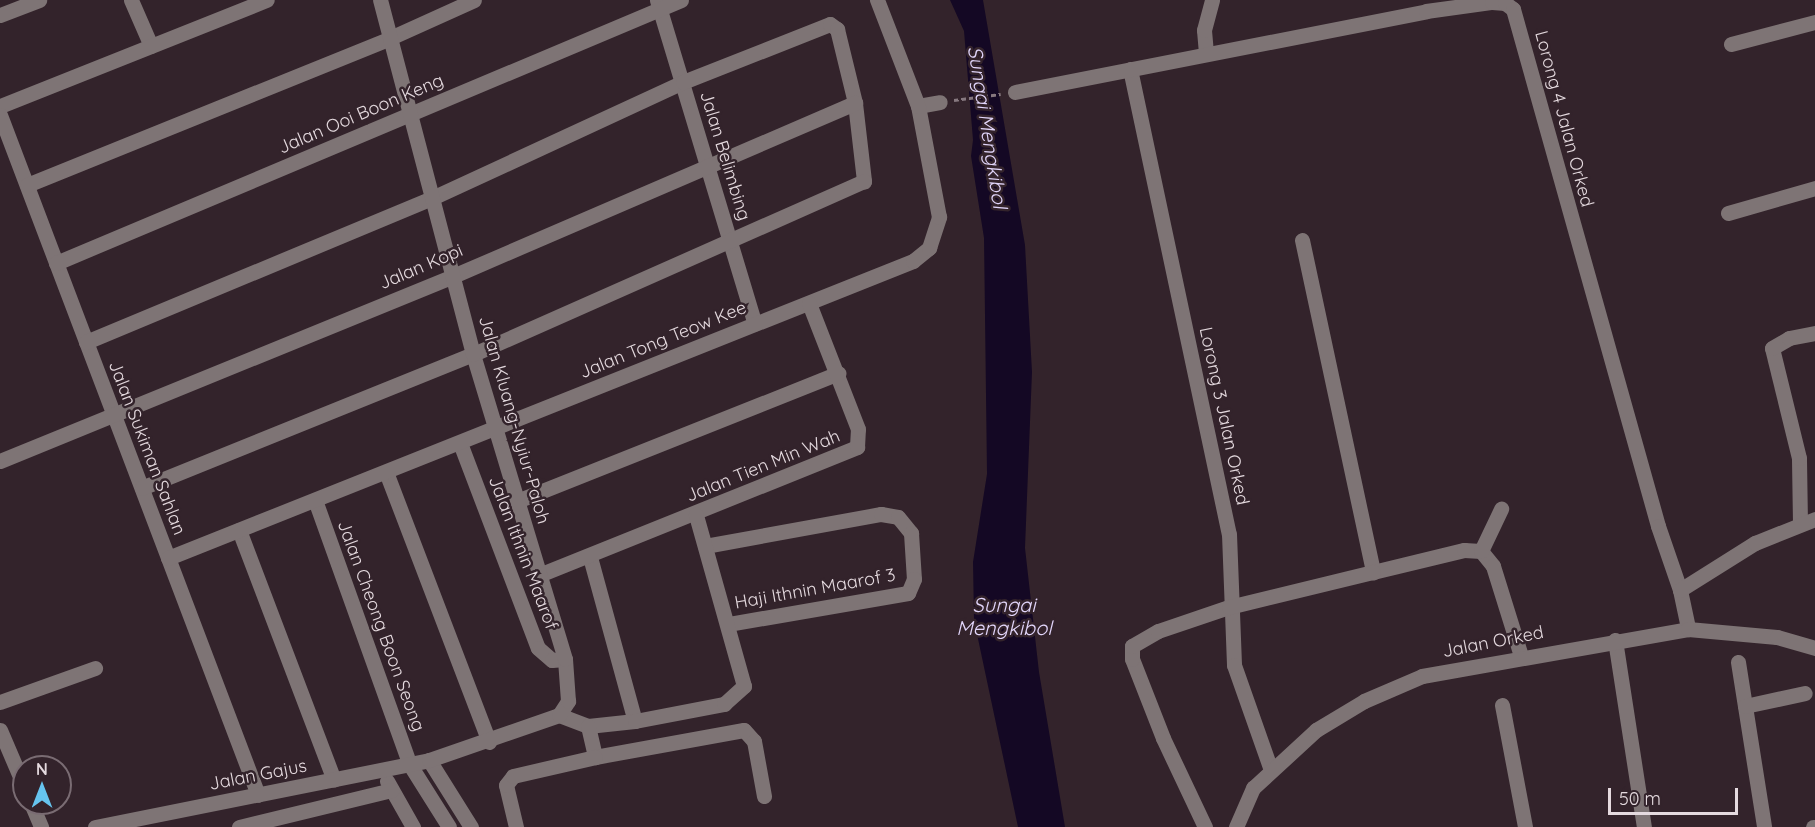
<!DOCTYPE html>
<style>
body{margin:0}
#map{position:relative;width:1815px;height:827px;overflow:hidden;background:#33232b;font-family:Quicksand,sans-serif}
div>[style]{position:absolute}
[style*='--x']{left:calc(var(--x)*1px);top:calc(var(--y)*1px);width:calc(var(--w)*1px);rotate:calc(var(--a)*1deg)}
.water>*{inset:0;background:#140824}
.path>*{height:3px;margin-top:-1.5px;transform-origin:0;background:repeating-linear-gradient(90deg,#86787f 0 4.5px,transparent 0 7.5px)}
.minor>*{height:15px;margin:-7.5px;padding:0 7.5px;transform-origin:7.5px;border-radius:7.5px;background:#7e7475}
span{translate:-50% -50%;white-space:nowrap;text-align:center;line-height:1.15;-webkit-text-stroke:5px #33232b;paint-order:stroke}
.street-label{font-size:18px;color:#e5dadf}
.water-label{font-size:20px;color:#e2d6fb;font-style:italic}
.north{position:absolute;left:12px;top:755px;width:60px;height:60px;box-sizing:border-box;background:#33232b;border:2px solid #7a6c73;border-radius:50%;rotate:0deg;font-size:16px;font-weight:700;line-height:24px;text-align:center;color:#e5dadf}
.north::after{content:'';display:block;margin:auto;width:21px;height:27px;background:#66c4ef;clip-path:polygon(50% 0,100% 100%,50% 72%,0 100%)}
.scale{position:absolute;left:1608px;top:788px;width:130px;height:27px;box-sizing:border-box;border:3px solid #e5dadf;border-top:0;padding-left:8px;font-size:18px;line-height:21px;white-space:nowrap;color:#e5dadf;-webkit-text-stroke:4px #33232b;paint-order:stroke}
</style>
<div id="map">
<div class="water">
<i style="clip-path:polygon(950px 0,983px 0,1025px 245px,1032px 372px,1025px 548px,1039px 672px,1065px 827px,1018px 827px,974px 620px,973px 562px,987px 474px,984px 238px,971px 156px,973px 140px,964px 31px)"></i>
</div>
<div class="path">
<i style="--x:954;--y:100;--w:47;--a:-7.3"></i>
</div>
<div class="minor">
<i style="--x:131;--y:0;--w:50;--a:66.5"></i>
<i style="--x:657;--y:0;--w:338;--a:73.2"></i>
<i style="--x:0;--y:15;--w:42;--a:-21"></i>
<i style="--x:1731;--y:44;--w:87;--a:-14.7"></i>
<i style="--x:1206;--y:53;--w:23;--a:-95"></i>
<i style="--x:1204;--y:30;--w:31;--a:-75"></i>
<i style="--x:1130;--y:69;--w:475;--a:78"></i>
<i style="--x:1229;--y:534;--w:131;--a:87.8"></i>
<i style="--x:1234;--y:665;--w:111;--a:70.6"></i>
<i style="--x:1015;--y:92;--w:419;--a:-11.1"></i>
<i style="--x:1426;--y:11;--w:67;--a:-7.8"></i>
<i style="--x:1492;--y:2;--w:13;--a:4"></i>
<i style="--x:1505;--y:3;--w:10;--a:37"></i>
<i style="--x:1513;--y:9;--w:537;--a:74.33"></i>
<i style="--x:1658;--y:526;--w:68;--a:71"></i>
<i style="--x:1680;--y:590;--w:40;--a:78"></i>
<i style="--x:0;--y:106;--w:287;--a:-21.7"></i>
<i style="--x:918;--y:106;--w:22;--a:-10"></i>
<i style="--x:0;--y:115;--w:727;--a:69.22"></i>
<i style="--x:27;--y:185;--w:392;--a:-22"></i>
<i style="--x:390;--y:38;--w:92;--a:-24.3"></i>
<i style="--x:1728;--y:213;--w:91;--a:-16"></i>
<i style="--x:1302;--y:240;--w:340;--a:77.9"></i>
<i style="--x:1373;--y:572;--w:94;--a:-13.6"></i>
<i style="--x:1464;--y:550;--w:17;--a:3"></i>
<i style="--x:1481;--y:551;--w:19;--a:51"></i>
<i style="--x:1493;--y:566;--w:94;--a:72.7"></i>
<i style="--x:56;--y:263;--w:678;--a:-22.82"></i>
<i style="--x:86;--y:342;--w:375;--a:-22.6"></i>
<i style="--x:432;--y:198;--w:277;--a:-24.8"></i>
<i style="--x:683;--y:82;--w:158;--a:-21.5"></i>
<i style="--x:830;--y:24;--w:9;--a:36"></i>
<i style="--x:837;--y:29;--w:76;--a:76.3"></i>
<i style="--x:855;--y:103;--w:79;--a:83.4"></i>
<i style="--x:864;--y:181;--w:428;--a:156.1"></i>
<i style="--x:473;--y:354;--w:357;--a:158"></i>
<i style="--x:460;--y:443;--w:219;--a:69.2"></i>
<i style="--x:538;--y:648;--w:18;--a:41"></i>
<i style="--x:552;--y:660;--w:13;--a:-4"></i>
<i style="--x:0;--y:461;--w:489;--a:-22.2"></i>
<i style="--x:453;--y:276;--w:438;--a:-23.3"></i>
<i style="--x:386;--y:472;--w:289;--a:69.1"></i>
<i style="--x:315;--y:500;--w:282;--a:70.3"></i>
<i style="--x:410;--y:765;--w:73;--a:57.8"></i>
<i style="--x:517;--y:501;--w:346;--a:-21.7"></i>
<i style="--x:1800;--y:523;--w:65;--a:-90.9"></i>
<i style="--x:1799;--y:458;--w:113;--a:-103.8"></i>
<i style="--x:1772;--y:348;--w:20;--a:-30"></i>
<i style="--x:1789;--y:338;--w:26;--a:-11"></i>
<i style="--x:239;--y:530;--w:267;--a:69.2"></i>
<i style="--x:705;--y:546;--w:179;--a:-10.3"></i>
<i style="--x:881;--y:514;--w:17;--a:10"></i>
<i style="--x:898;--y:517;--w:21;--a:51"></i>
<i style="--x:911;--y:533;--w:46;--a:86.3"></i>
<i style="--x:914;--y:579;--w:15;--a:113"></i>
<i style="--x:908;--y:593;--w:183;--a:170.2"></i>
<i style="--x:1481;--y:551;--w:47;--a:-64.5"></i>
<i style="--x:590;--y:557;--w:170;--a:74.7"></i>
<i style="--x:168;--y:558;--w:802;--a:-21.74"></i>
<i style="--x:913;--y:261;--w:21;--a:-39"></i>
<i style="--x:929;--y:248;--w:33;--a:-72"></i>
<i style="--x:939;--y:217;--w:113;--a:-100.7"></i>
<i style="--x:918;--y:106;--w:114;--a:-111.1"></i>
<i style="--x:539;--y:575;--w:343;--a:-21.9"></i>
<i style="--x:857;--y:447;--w:18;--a:-87"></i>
<i style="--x:858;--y:429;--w:135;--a:-111.3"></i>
<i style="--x:1680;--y:590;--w:89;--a:-32.1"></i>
<i style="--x:1755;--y:543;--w:65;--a:-21.8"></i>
<i style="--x:1615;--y:640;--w:189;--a:81.2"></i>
<i style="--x:1738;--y:662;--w:167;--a:81"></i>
<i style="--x:0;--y:702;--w:101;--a:-19.7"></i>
<i style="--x:1502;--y:705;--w:124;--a:79.3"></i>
<i style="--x:1745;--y:706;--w:61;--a:-12.2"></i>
<i style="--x:559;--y:715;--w:31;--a:21"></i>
<i style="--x:588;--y:726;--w:47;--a:-6.1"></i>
<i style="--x:635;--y:721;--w:91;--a:-10.8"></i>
<i style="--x:724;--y:704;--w:27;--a:-42"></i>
<i style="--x:744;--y:686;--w:178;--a:-105.7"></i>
<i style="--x:588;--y:726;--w:32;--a:77"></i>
<i style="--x:595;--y:757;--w:151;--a:-10.3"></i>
<i style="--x:744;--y:730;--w:15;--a:48"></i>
<i style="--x:754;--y:741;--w:56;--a:79.7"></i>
<i style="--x:0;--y:730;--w:61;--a:66.8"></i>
<i style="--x:429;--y:760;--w:79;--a:57.9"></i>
<i style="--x:387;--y:781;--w:53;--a:60.5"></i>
<i style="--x:31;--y:803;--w:26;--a:67"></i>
<i style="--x:95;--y:827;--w:341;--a:-11.3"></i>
<i style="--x:429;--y:760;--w:138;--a:-19.1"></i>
<i style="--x:559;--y:715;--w:17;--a:-57"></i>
<i style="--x:568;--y:701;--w:42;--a:-94.1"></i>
<i style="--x:565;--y:659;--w:319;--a:-106.8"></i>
<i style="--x:473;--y:354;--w:366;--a:-104.7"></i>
<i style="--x:239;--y:827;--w:157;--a:-13.6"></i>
<i style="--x:516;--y:827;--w:43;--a:-103.4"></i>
<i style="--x:506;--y:785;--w:11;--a:-52"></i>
<i style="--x:513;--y:776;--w:84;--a:-13"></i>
<i style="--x:1205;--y:827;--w:98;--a:-115.3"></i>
<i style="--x:1163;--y:738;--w:85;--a:-111.4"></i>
<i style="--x:1132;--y:659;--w:13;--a:-90"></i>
<i style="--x:1132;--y:646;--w:30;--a:-30"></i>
<i style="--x:1158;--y:631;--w:75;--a:-18.7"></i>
<i style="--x:1229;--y:607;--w:148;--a:-13.7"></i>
<i style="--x:1236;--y:827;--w:43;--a:-66.4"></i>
<i style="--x:1253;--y:788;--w:86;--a:-42.6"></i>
<i style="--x:1316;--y:730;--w:56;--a:-31.1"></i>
<i style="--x:1364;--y:701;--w:63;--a:-23.3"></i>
<i style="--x:1422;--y:676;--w:270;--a:-10"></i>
<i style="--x:1688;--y:629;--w:89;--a:5.1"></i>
<i style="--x:1777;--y:637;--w:40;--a:16"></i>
<i style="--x:1813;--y:827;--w:2;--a:0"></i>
</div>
<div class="street-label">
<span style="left:361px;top:114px;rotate:-23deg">Jalan Ooi Boon Keng</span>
<span style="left:1564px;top:119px;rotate:75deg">Lorong 4 Jalan Orked</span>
<span style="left:725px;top:156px;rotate:73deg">Jalan Belimbing</span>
<span style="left:421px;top:267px;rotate:-23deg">Jalan Kopi</span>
<span style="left:663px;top:340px;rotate:-22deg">Jalan Tong Teow Kee</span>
<span style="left:1224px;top:416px;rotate:78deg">Lorong 3 Jalan Orked</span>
<span style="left:514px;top:420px;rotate:74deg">Jalan Kluang-Nyiur-Paloh</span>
<span style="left:147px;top:448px;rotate:69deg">Jalan Sukiman Sahlan</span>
<span style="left:763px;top:466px;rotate:-22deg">Jalan Tien Min Wah</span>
<span style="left:523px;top:553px;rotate:69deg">Jalan Ithnin Maarof</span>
<span style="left:815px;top:589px;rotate:-10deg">Haji Ithnin Maarof 3</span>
<span style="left:381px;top:626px;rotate:70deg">Jalan Cheong Boon Seong</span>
<span style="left:1493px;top:642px;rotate:-11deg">Jalan Orked</span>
<span style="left:258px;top:775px;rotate:-11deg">Jalan Gajus</span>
</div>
<div class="water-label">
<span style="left:988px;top:127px;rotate:81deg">Sungai Mengkibol</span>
<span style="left:1004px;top:616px">Sungai<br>Mengkibol</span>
</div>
<div class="north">N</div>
<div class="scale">50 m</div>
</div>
